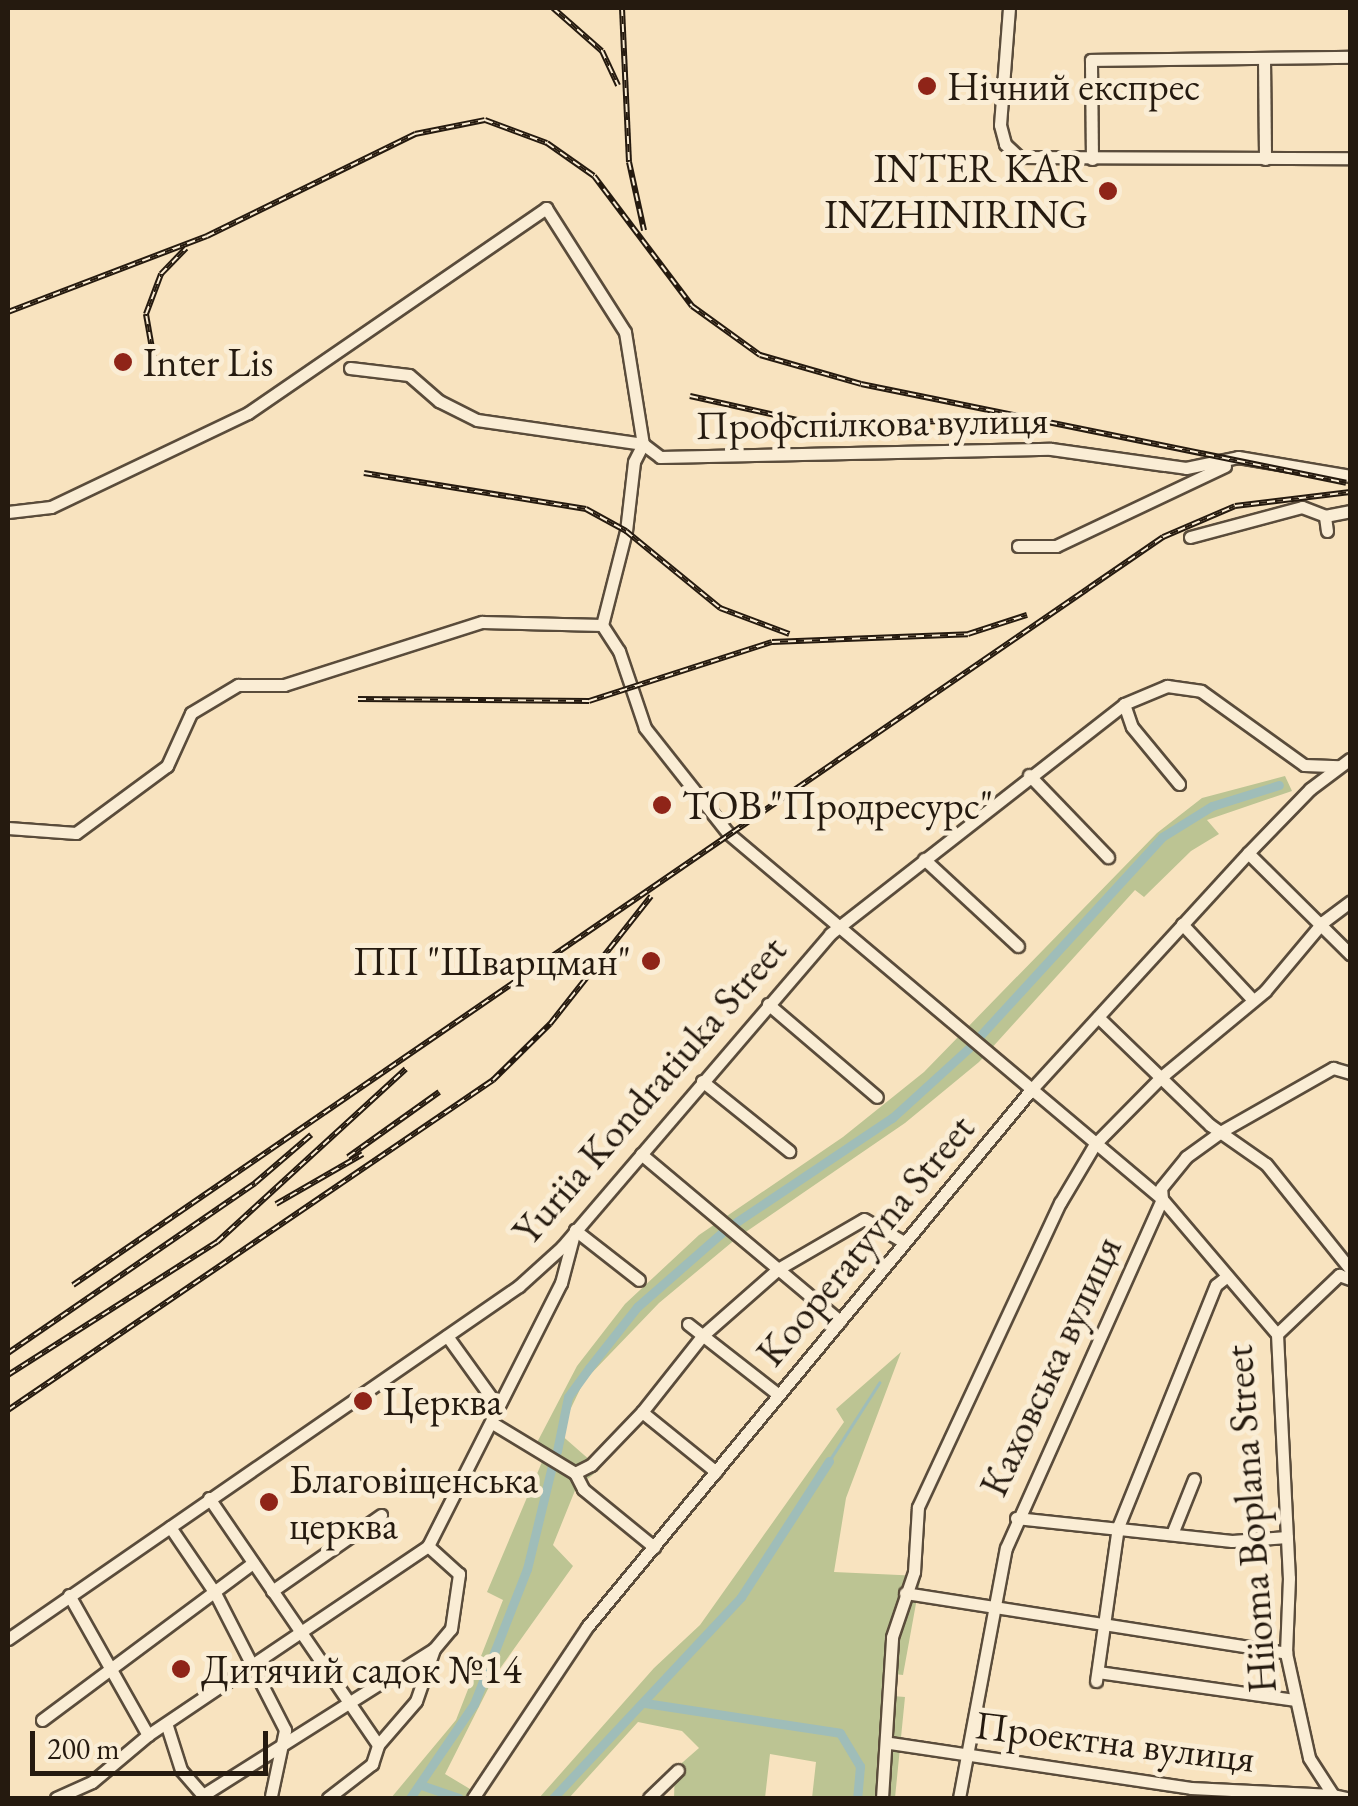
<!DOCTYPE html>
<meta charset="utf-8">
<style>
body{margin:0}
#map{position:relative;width:1358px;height:1806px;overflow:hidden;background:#f8e3bf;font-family:"EB Garamond",serif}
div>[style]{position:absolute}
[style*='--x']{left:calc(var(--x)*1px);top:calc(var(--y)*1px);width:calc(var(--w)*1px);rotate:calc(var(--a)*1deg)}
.green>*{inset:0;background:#bcc493}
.stream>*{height:2.5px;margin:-1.25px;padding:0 1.25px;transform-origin:1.25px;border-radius:1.25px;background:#9fbdb9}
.canal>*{height:9px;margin:-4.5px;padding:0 4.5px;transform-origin:4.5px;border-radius:4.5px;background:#9fbdb9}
.roads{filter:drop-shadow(2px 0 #5a4c3b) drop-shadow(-2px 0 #5a4c3b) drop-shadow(0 2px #5a4c3b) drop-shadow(0 -2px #5a4c3b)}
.minor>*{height:11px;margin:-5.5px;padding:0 5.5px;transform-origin:5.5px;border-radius:5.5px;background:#faedd5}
.rail>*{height:6px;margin-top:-3px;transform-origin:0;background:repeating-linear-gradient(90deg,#faedd5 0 8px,#251a0f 0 16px);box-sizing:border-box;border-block:2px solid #251a0f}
.dots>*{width:28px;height:28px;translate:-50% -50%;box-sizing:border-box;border:5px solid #faedd5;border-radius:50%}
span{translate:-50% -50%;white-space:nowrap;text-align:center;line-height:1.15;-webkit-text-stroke:10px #faedd5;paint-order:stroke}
.poi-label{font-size:40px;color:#251a0f}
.left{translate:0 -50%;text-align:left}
.right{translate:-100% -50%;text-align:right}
.street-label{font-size:40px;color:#251a0f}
.frame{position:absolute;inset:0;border:10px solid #251a0f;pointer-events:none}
.scale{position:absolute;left:30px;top:1731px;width:238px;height:45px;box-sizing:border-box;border:5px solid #251a0f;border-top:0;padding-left:12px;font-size:30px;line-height:35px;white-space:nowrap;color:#251a0f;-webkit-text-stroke:8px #faedd5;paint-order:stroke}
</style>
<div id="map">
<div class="green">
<i style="clip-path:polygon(1285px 776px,1292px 791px,1207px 820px,1219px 834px,1191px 851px,1144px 897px,1135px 890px,979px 1062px,905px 1123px,737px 1238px,659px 1303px,584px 1381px,559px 1433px,600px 1469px,576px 1488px,553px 1545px,573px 1566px,494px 1677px,445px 1774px,485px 1798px,391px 1798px,456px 1720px,503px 1600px,487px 1592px,542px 1462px,531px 1454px,577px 1366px,625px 1304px,699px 1235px,843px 1137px,924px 1072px,1157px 833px,1202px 798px)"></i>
<i style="clip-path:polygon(901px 1352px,846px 1498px,834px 1572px,921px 1576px,903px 1675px,894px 1674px,892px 1696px,905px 1697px,895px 1798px,812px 1798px,816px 1762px,770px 1754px,765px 1798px,674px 1798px,675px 1769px,699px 1748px,682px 1731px,638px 1722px,569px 1798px,539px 1798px,654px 1668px,700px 1625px,844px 1422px,836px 1409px)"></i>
</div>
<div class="stream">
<i style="--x:829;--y:1461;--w:93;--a:-57.3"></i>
</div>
<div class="canal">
<i style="--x:978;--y:1038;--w:273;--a:-47.5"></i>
<i style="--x:1162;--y:837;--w:59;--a:-31.8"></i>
<i style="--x:1212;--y:806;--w:70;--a:-17.4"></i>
<i style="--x:735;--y:1223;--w:189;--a:-33.8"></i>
<i style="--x:892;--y:1118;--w:104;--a:-42.3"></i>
<i style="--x:557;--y:1451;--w:55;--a:-78.5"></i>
<i style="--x:568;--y:1397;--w:36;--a:-54"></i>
<i style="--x:589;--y:1368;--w:78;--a:-51.8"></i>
<i style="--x:637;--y:1307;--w:117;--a:-41.2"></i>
<i style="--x:645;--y:1703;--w:197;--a:8.7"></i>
<i style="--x:840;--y:1733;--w:39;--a:59"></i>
<i style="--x:860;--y:1766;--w:32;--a:95"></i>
<i style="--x:421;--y:1785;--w:40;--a:18.9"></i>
<i style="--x:410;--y:1798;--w:114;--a:-55.8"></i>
<i style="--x:474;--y:1704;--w:145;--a:-68.6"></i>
<i style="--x:527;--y:1569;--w:106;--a:-76.4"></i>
<i style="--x:553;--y:1798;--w:275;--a:-46.9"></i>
<i style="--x:741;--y:1597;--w:162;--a:-57.1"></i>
</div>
<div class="roads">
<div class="minor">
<i style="--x:1009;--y:8;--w:117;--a:94.4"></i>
<i style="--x:1000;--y:125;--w:20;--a:75"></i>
<i style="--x:1005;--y:144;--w:19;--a:43"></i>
<i style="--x:1019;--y:157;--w:331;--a:0.2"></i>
<i style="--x:1264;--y:59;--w:100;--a:89.4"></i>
<i style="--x:1092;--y:159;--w:99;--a:-90.6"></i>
<i style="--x:1091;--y:60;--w:259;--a:-0.7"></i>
<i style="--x:350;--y:368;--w:59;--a:6.8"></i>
<i style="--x:409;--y:375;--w:40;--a:41"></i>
<i style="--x:439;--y:401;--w:42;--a:26.6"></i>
<i style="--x:477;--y:420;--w:168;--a:8.2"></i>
<i style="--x:643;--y:444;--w:21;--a:37"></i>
<i style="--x:660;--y:457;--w:391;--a:-1.2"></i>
<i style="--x:1051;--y:449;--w:136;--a:8"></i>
<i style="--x:1186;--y:468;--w:53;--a:-11.9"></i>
<i style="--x:1238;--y:457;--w:114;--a:9.6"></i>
<i style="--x:8;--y:512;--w:43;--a:-6.6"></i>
<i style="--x:51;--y:507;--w:218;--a:-25.5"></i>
<i style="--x:248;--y:413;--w:362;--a:-34.5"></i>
<i style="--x:546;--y:208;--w:147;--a:57.5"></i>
<i style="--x:625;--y:332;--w:113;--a:80.9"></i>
<i style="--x:643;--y:444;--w:20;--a:117"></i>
<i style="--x:634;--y:462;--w:69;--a:96.6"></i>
<i style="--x:626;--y:531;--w:97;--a:104.3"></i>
<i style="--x:602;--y:625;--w:31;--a:57"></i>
<i style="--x:619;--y:651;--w:81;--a:71.3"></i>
<i style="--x:645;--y:728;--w:134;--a:51.7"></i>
<i style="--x:728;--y:833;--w:568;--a:40.14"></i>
<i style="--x:1162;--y:1199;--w:177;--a:49.6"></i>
<i style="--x:1277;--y:1334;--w:244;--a:87.2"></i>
<i style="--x:1289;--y:1578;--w:75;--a:92.3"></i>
<i style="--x:1286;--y:1653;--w:107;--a:77.6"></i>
<i style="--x:1309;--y:1758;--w:44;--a:57"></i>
<i style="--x:1333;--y:1795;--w:13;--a:13"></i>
<i style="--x:1327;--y:531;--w:15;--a:-98"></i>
<i style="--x:1325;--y:516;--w:25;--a:-11"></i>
<i style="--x:1190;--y:537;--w:116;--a:-15"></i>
<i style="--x:1302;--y:507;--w:25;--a:21"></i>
<i style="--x:1018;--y:546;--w:38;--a:0"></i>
<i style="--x:1056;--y:546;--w:187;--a:-25.3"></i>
<i style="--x:1124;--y:704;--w:24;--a:71"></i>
<i style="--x:1132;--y:727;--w:74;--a:50.5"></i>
<i style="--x:1029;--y:775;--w:114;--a:46.1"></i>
<i style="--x:8;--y:828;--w:68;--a:4.2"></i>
<i style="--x:76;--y:833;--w:113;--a:-36.4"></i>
<i style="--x:167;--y:766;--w:58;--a:-65.6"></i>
<i style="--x:191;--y:713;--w:55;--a:-30.8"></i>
<i style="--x:238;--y:685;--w:46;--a:0"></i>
<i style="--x:284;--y:685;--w:208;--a:-17.7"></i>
<i style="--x:482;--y:622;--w:120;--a:1.4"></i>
<i style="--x:1248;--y:853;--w:144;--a:44.7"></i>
<i style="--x:924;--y:859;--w:128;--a:42.8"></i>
<i style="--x:1182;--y:924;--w:101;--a:47"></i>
<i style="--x:768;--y:1004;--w:143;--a:40.5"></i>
<i style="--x:1098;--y:1017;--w:156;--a:44"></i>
<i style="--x:1210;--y:1125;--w:68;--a:34.9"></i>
<i style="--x:1266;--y:1164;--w:134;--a:51.3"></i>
<i style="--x:702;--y:1081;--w:112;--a:38.8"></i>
<i style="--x:641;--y:1154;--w:260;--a:40"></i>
<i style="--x:688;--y:1324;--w:115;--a:38"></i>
<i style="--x:1277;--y:1334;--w:86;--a:-43.6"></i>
<i style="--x:1339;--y:1275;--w:12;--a:20"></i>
<i style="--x:447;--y:1336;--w:89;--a:54.2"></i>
<i style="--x:642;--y:1412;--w:95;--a:39"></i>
<i style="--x:494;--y:1424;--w:95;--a:31.2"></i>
<i style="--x:575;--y:1473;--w:18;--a:63"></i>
<i style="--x:583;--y:1489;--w:92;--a:39.2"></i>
<i style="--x:575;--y:1473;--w:18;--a:-27"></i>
<i style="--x:591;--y:1465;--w:74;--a:-46.1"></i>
<i style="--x:642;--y:1412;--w:98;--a:-51.6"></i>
<i style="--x:703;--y:1335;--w:100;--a:-41.3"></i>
<i style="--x:778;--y:1269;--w:99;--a:-30.2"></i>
<i style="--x:864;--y:1219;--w:46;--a:29.9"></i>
<i style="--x:209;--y:1498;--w:299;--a:55.6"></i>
<i style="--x:1016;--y:1518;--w:217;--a:6.1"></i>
<i style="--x:1232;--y:1541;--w:55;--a:-4.2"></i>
<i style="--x:170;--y:1527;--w:80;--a:55.7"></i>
<i style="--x:215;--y:1593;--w:154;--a:62.9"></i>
<i style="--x:285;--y:1730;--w:67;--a:102"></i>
<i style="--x:1172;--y:1534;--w:59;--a:-68.2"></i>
<i style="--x:272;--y:1591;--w:133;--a:-34.9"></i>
<i style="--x:905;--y:1593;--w:386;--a:8.9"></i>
<i style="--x:69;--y:1595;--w:161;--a:60.6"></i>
<i style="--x:8;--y:1639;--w:621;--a:-34.64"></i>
<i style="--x:519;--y:1286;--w:58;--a:-42.2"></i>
<i style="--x:562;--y:1247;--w:412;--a:-49.4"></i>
<i style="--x:830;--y:934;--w:373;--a:-38"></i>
<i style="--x:1124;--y:704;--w:47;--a:-22.7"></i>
<i style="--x:1167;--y:686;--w:34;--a:8"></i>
<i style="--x:1201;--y:691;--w:127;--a:35.7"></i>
<i style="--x:1304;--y:765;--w:35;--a:2"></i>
<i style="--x:1098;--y:1672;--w:198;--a:8.1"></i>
<i style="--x:1096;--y:1681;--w:156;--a:-81.9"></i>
<i style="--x:1118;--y:1527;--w:261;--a:-68"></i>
<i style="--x:1216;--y:1285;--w:14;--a:-39"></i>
<i style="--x:42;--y:1720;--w:263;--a:-36.7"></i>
<i style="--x:167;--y:1726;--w:46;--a:72.3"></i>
<i style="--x:181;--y:1770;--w:33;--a:49"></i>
<i style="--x:203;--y:1795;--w:273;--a:-32.3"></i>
<i style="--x:890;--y:1743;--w:304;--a:8.5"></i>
<i style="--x:1191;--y:1788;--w:142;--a:2.8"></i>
<i style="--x:56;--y:1798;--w:39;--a:-24"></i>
<i style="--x:92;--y:1782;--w:73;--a:-40"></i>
<i style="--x:148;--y:1735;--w:338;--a:-34"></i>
<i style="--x:428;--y:1546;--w:295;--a:-63.2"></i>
<i style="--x:561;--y:1283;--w:55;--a:-75.2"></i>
<i style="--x:575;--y:1230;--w:81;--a:38"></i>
<i style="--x:328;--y:1798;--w:56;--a:-37.7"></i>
<i style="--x:372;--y:1764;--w:20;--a:-72"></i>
<i style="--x:378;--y:1745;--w:58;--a:-49.2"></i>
<i style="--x:416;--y:1701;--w:55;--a:-70.9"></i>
<i style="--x:434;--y:1649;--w:26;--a:-50"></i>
<i style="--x:451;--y:1629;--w:56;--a:-81.7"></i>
<i style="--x:459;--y:1574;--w:42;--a:-137.9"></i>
<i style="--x:473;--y:1798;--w:206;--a:-56.3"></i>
<i style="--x:587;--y:1627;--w:695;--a:-50.43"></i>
<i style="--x:1030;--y:1091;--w:323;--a:-47.5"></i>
<i style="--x:1248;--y:853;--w:89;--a:-45.9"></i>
<i style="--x:1310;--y:789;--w:50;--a:-36.9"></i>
<i style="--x:649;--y:1798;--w:40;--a:-44"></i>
<i style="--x:882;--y:1798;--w:161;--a:-86.4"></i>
<i style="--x:892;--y:1637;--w:69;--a:-71.3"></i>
<i style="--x:914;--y:1572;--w:65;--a:-86.5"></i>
<i style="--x:918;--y:1507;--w:336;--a:-65"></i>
<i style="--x:1060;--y:1203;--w:69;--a:-59.3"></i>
<i style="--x:1095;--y:1144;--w:93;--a:-45.4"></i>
<i style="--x:1160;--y:1078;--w:136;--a:-39.6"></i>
<i style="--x:1265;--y:991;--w:90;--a:-50"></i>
<i style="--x:1323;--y:922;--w:34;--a:-37"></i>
<i style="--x:959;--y:1798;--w:254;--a:-79.4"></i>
<i style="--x:1006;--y:1548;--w:382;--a:-65.9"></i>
<i style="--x:1162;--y:1199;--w:11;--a:-95"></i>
<i style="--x:1161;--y:1188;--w:40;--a:-51"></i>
<i style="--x:1186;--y:1157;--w:44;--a:-35.8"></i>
<i style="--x:1222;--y:1131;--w:128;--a:-29.6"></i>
<i style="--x:1333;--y:1068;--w:18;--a:16"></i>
</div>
</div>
<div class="rail">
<i style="--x:553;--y:8;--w:65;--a:41.3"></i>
<i style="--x:602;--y:51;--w:38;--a:65"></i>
<i style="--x:622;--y:8;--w:154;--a:87.4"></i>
<i style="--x:629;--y:162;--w:70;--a:77.6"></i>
<i style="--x:8;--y:312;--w:213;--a:-20.9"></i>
<i style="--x:207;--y:236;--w:232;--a:-26.1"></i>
<i style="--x:415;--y:134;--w:71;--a:-11.3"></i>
<i style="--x:485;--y:120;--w:66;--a:20.4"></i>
<i style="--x:547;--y:143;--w:57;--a:35.1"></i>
<i style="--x:594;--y:176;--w:163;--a:53"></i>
<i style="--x:692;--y:306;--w:84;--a:35.8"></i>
<i style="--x:760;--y:355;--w:105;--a:16"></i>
<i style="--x:861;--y:384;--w:495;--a:11.5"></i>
<i style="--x:156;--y:371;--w:58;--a:-100"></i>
<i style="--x:146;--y:314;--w:43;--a:-69.4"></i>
<i style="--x:161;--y:274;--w:36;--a:-46"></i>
<i style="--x:690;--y:396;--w:137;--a:12.6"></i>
<i style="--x:824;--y:426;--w:165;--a:-2.4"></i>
<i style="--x:364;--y:473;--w:225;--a:9.2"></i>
<i style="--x:586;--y:509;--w:46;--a:28.8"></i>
<i style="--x:626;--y:531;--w:122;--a:39.3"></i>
<i style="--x:720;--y:608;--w:74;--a:20.6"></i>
<i style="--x:358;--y:699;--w:231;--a:0.5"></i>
<i style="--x:589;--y:701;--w:192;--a:-17.9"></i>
<i style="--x:772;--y:642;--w:196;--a:-2.3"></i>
<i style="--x:968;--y:634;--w:62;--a:-17.9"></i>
<i style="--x:348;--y:1157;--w:112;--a:-35.5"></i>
<i style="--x:276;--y:1204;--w:100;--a:-29.9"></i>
<i style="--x:73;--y:1285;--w:1322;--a:-34.46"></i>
<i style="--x:1163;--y:537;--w:78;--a:-23.3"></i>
<i style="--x:1235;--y:506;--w:116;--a:-6.9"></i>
<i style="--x:8;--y:1353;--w:300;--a:-34.5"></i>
<i style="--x:255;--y:1183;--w:74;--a:-40.6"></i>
<i style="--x:8;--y:1375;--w:248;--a:-32.5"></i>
<i style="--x:217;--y:1242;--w:256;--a:-42.5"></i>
<i style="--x:8;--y:1410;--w:587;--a:-34.23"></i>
<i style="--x:493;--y:1080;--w:80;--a:-44.5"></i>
<i style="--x:550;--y:1024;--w:163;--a:-51.7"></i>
</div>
<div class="dots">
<i style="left:927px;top:86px;background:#8f2418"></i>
<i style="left:1108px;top:191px;background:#8f2418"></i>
<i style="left:123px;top:362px;background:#8f2418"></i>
<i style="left:662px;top:805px;background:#8f2418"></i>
<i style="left:651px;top:961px;background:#8f2418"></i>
<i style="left:363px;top:1401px;background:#8f2418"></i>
<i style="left:269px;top:1502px;background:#8f2418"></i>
<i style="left:181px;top:1669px;background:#8f2418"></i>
</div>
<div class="poi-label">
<span class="left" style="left:947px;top:86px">Нічний експрес</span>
<span class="right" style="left:1088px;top:191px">INTER KAR<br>INZHINIRING</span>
<span class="left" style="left:143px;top:362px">Inter Lis</span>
<span class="left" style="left:682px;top:805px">ТОВ "Продресурс"</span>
<span class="right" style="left:631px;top:961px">ПП "Шварцман"</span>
<span class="left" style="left:383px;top:1401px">Церква</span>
<span class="left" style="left:289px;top:1502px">Благовіщенська<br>церква</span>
<span class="left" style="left:201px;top:1669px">Дитячий садок №14</span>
</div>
<div class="street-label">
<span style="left:872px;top:422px;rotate:-1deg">Профспілкова вулиця</span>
<span style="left:649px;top:1090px;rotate:-49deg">Yuriia Kondratiuka Street</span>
<span style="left:865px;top:1240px;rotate:-50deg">Kooperatyvna Street</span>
<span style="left:1050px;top:1366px;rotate:-65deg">Каховська вулиця</span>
<span style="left:1250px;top:1519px;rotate:-94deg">Hiioma Boplana Street</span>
<span style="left:1115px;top:1741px;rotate:7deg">Проектна вулиця</span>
</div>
<div class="frame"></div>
<div class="scale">200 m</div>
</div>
